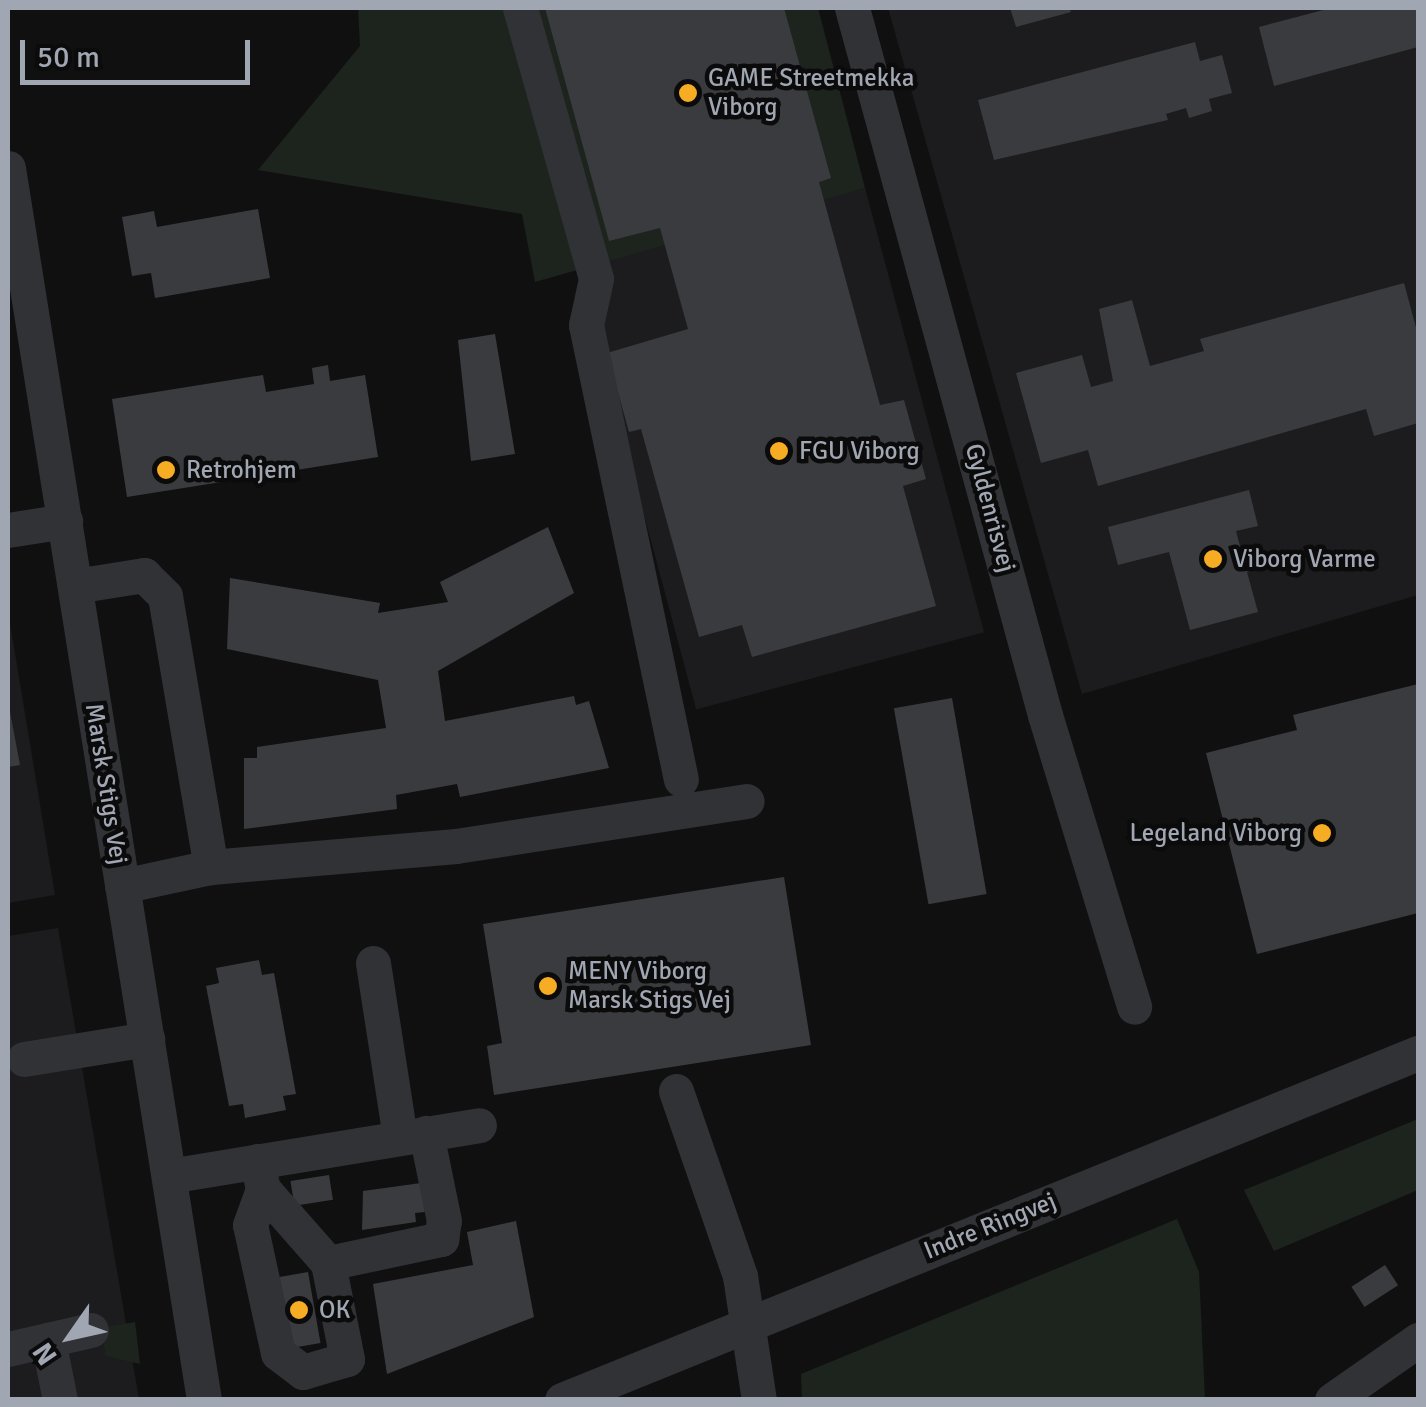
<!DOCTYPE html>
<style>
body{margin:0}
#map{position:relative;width:1426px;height:1407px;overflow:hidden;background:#101011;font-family:Signika,sans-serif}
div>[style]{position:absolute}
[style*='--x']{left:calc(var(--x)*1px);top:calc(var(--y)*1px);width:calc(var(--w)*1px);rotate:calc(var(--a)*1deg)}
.built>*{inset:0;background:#1c1c1e;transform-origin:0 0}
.green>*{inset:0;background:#1c241d}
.building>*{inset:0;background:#3a3b3e;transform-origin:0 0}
.minor>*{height:35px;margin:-17.5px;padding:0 17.5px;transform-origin:17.5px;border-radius:17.5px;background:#313236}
.dots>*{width:28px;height:28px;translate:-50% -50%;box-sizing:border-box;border:5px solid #0b0b0c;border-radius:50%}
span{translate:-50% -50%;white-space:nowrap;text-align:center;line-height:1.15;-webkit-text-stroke:9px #0b0b0c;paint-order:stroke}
.poi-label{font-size:25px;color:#a0a6b2}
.left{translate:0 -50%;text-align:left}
.right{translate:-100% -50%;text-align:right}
.street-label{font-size:25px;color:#a0a6b2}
.frame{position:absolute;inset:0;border:10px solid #a0a6b2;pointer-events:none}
.north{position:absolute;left:20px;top:1287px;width:100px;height:100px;-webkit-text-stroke:8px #0b0b0c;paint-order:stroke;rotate:236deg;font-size:28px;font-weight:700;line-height:40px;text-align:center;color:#a0a6b2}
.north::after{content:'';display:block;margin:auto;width:35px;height:45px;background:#a0a6b2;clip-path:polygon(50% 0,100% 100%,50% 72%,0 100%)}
.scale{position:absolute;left:20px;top:40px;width:230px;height:45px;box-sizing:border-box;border:5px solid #a0a6b2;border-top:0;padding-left:12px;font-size:30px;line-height:35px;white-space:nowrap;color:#a0a6b2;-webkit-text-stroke:8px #0b0b0c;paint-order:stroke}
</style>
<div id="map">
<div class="built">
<i style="clip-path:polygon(888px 8px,1418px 8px,1418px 595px,1082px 694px)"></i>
<i style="left:865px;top:188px;width:460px;height:298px;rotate:75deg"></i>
<i style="clip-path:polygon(8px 611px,55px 895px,8px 903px)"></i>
<i style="clip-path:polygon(58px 928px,139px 1399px,8px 1400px,8px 936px)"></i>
</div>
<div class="green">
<i style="clip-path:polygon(358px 8px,818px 8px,865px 188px,535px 282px,522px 214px,258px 170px,360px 46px)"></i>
<i style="clip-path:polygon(1418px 1119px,1418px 1190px,1274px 1251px,1244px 1190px)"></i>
<i style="clip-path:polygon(1177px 1219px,1199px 1272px,1205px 1399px,802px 1399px,801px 1374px)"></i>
<i style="clip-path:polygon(135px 1322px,140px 1364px,106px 1356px,100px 1328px)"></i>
</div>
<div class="building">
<i style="clip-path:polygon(545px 8px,784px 8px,831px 178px,819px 182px,880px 405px,904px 400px,926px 479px,903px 486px,936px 606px,752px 657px,742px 625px,699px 637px,641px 429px,629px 432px,607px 353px,688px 329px,660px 228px,609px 241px)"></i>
<i style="clip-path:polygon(1010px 8px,1069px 8px,1071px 12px,1016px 27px)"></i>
<i style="clip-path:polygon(1331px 8px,1418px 8px,1418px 47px,1274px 86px,1259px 27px)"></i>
<i style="clip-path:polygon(1195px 42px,1200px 61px,1222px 55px,1232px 93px,1209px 99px,1212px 111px,1189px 118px,1186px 108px,1166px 114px,1168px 120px,994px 160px,978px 100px)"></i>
<i style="clip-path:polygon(258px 209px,270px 278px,155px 298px,151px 273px,132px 276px,122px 217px,154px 211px,157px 227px)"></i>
<i style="clip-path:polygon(1404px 283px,1418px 335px,1418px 423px,1374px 436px,1366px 409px,1098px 486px,1088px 450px,1041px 463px,1016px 373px,1082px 355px,1091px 387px,1113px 381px,1099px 309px,1132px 300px,1150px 366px,1204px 351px,1200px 339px)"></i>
<i style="clip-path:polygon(495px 334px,515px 454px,471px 461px,458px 340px)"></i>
<i style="clip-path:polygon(328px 365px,330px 381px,365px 375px,378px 457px,127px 497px,112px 399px,263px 375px,266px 392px,314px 384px,312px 368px)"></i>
<i style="clip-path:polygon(1249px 490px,1258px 526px,1236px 531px,1241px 550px,1252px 547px,1258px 569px,1247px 572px,1258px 612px,1190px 630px,1169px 552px,1118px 565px,1108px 527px)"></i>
<i style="clip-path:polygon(548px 527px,574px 593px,438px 671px,445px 721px,574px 696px,576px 705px,589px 701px,609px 768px,460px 797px,457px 784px,396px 795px,397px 809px,244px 829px,244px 758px,257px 758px,257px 747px,386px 728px,378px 680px,227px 649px,230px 578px,380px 603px,378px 613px,448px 602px,440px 582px)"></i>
<i style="clip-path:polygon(1418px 684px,1418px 913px,1257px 954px,1206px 753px,1297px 730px,1293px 715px)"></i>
<i style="left:952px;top:698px;width:199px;height:59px;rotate:80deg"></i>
<i style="clip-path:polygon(8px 701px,20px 765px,8px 767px)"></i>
<i style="clip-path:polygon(784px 877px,811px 1045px,494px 1095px,487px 1046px,502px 1043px,483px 924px)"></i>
<i style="clip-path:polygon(259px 960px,262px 975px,274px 973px,296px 1094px,283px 1096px,286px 1110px,245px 1118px,243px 1104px,229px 1106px,206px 986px,219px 983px,216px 968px)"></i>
<i style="left:329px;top:1175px;width:25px;height:39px;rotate:81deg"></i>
<i style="clip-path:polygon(421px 1183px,425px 1212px,415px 1213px,416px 1222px,362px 1230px,363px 1191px)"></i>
<i style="clip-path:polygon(516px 1221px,534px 1317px,387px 1374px,373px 1284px,473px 1265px,467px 1232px)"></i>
<i style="left:1385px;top:1265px;width:24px;height:40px;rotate:57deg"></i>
<i style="left:308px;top:1272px;width:72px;height:29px;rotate:80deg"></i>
</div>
<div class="minor">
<i style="--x:520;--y:8;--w:281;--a:74.3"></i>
<i style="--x:596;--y:279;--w:47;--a:102.3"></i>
<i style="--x:586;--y:325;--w:464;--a:78.2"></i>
<i style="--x:852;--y:8;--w:733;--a:74.73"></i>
<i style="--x:1045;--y:715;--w:305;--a:73"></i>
<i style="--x:8;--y:168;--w:1247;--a:80.96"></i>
<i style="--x:8;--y:530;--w:58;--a:-9"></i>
<i style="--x:75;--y:586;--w:70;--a:-9.1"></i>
<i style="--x:144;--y:575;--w:30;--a:45"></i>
<i style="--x:165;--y:596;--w:275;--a:80.4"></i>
<i style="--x:122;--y:886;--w:91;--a:-12.1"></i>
<i style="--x:211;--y:867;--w:246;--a:-4.9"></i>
<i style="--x:456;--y:846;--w:294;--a:-8.8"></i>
<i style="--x:373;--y:963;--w:176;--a:81.2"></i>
<i style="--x:24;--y:1059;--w:125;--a:-9.2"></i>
<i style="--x:676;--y:1091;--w:196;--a:70.9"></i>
<i style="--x:740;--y:1276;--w:125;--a:81.3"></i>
<i style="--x:257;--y:1161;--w:29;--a:78"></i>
<i style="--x:263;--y:1189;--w:98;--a:48.7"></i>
<i style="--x:328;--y:1263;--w:98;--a:78.8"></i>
<i style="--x:347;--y:1359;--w:46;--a:163.5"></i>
<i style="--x:303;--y:1372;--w:31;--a:-143"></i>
<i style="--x:278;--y:1353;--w:131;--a:-102.3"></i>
<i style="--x:250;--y:1225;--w:38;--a:-70"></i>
<i style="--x:169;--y:1176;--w:314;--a:-9.3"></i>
<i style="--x:328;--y:1263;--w:116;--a:-12"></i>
<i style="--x:441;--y:1239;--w:18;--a:-81"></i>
<i style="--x:444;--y:1221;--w:90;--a:-101.6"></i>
<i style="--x:48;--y:1340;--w:61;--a:78.7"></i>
<i style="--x:8;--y:1349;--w:85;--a:-12.9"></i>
<i style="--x:562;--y:1400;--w:924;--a:-22.07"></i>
<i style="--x:1332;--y:1400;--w:105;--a:-34.9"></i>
</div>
<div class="dots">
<i style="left:688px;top:93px;background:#f6ac23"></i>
<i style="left:779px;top:451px;background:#f6ac23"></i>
<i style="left:166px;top:470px;background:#f6ac23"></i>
<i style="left:1213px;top:559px;background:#f6ac23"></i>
<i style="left:1322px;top:833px;background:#f6ac23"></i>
<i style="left:548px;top:986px;background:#f6ac23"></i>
<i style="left:299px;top:1310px;background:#f6ac23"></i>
</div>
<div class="poi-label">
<span class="left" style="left:708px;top:93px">GAME Streetmekka<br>Viborg</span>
<span class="left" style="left:799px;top:451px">FGU Viborg</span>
<span class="left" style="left:186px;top:470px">Retrohjem</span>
<span class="left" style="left:1233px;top:559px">Viborg Varme</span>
<span class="right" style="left:1302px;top:833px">Legeland Viborg</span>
<span class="left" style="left:568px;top:986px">MENY Viborg<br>Marsk Stigs Vej</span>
<span class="left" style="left:319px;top:1310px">OK</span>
</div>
<div class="street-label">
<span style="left:990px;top:508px;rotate:75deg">Gyldenrisvej</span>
<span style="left:106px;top:784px;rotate:81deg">Marsk Stigs Vej</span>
<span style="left:990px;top:1226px;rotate:-22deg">Indre Ringvej</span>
</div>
<div class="frame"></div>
<div class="north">N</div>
<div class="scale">50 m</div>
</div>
